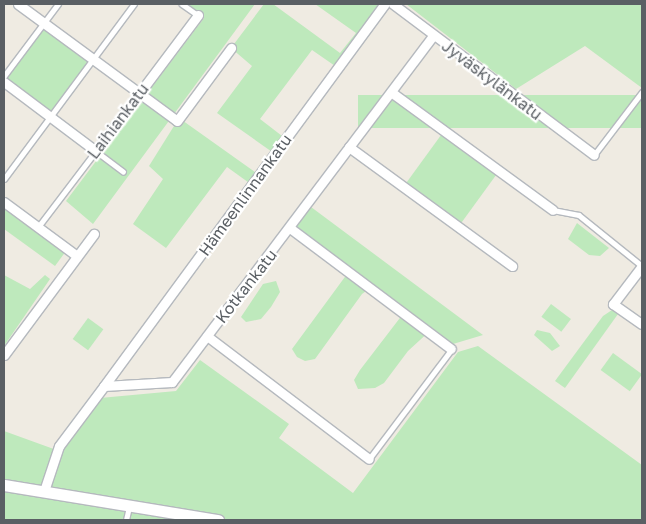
<!DOCTYPE html>
<meta charset="utf-8">
<style>
body{margin:0}
#map{position:relative;width:646px;height:524px;overflow:hidden;background:#efebe2;font-family:"Golos Text",sans-serif}
div>[style]{position:absolute}
[style*='--x']{left:calc(var(--x)*1px);top:calc(var(--y)*1px);width:calc(var(--w)*1px);rotate:calc(var(--a)*1deg)}
.green>*{inset:0;background:#bee9bc;transform-origin:0 0}
.roads{filter:drop-shadow(1px 0 #b5b9be) drop-shadow(-1px 0 #b5b9be) drop-shadow(0 1px #b5b9be) drop-shadow(0 -1px #b5b9be)}
.lane>*{height:4.5px;margin:-2.25px;padding:0 2.25px;transform-origin:2.25px;border-radius:2.25px;background:#fff}
.street>*{height:9px;margin:-4.5px;padding:0 4.5px;transform-origin:4.5px;border-radius:4.5px;background:#fff}
.secondary>*{height:11px;margin:-5.5px;padding:0 5.5px;transform-origin:5.5px;border-radius:5.5px;background:#fff}
span{translate:-50% -50%;white-space:nowrap;text-align:center;line-height:1.15;-webkit-text-stroke:4.5px #fff;paint-order:stroke}
.street-label{font-size:16px;color:#5a5f64}
.frame{position:absolute;inset:0;border:5px solid #5a5f64;pointer-events:none}
</style>
<div id="map">
<div class="green">
<i style="clip-path:polygon(186px 4px,255px 4px,93px 224px,66px 201px,204px 18px)"></i>
<i style="clip-path:polygon(264px 4px,273px 4px,340px 53px,356px 33px,315px 4px,385px 4px,338px 68px,312px 50px,260px 119px,286px 139px,275px 154px,217px 113px,252px 66px,231px 48px)"></i>
<i style="clip-path:polygon(406px 4px,642px 4px,642px 88px,585px 46px,516px 89px)"></i>
<i style="clip-path:polygon(43px 23px,92px 59px,50px 117px,4px 82px,4px 76px)"></i>
<i style="left:642px;top:95px;width:33px;height:284px;rotate:90deg"></i>
<i style="clip-path:polygon(179px 118px,259px 175px,252px 185px,227px 167px,166px 248px,133px 224px,163px 179px,149px 166px)"></i>
<i style="left:444px;top:131px;width:68px;height:69px;rotate:36deg"></i>
<i style="clip-path:polygon(4px 206px,66px 251px,55px 266px,4px 229px)"></i>
<i style="clip-path:polygon(311px 207px,483px 335px,453px 344px,432px 329px,408px 351px,384px 383px,375px 388px,358px 389px,354px 380px,360px 370px,406px 310px,373px 286px,362px 294px,315px 359px,305px 361px,297px 357px,292px 349px,350px 270px,295px 229px)"></i>
<i style="clip-path:polygon(577px 223px,609px 248px,600px 256px,589px 255px,568px 239px)"></i>
<i style="clip-path:polygon(4px 275px,30px 289px,45px 275px,50px 279px,4px 346px)"></i>
<i style="clip-path:polygon(276px 281px,280px 292px,271px 307px,261px 319px,246px 322px,241px 317px,263px 284px)"></i>
<i style="left:551px;top:304px;width:25px;height:16px;rotate:37deg"></i>
<i style="clip-path:polygon(612px 310px,618px 314px,565px 388px,555px 381px,603px 316px)"></i>
<i style="left:88px;top:318px;width:19px;height:26px;rotate:36deg"></i>
<i style="clip-path:polygon(537px 330px,550px 333px,560px 346px,552px 351px,534px 335px)"></i>
<i style="clip-path:polygon(478px 346px,642px 465px,642px 520px,4px 520px,4px 431px,62px 452px,100px 398px,176px 391px,200px 360px,289px 424px,279px 438px,353px 493px,458px 352px)"></i>
<i style="left:613px;top:353px;width:36px;height:21px;rotate:36deg"></i>
</div>
<div class="roads">
<div class="lane">
<i style="--x:182;--y:4;--w:19;--a:35"></i>
<i style="--x:4;--y:76;--w:90;--a:-53.1"></i>
<i style="--x:594;--y:155;--w:79;--a:-52.7"></i>
<i style="--x:4;--y:179;--w:218;--a:-53.4"></i>
<i style="--x:553;--y:210;--w:26;--a:11"></i>
<i style="--x:579;--y:215;--w:80;--a:38.9"></i>
<i style="--x:38;--y:227;--w:96;--a:-52.7"></i>
<i style="--x:96;--y:151;--w:34;--a:37"></i>
<i style="--x:369;--y:459;--w:136;--a:-53"></i>
<i style="--x:126;--y:520;--w:13;--a:-77"></i>
</div>
<div class="street">
<i style="--x:18;--y:4;--w:197;--a:36.3"></i>
<i style="--x:177;--y:121;--w:91;--a:-53.5"></i>
<i style="--x:393;--y:4;--w:251;--a:36.9"></i>
<i style="--x:4;--y:82;--w:115;--a:36.9"></i>
<i style="--x:96;--y:151;--w:170;--a:-53.1"></i>
<i style="--x:391;--y:92;--w:200;--a:36.1"></i>
<i style="--x:349;--y:147;--w:202;--a:36.1"></i>
<i style="--x:4;--y:202;--w:91;--a:36.5"></i>
<i style="--x:290;--y:228;--w:201;--a:36.9"></i>
<i style="--x:642;--y:266;--w:48;--a:127.3"></i>
<i style="--x:613;--y:304;--w:35;--a:35"></i>
<i style="--x:207;--y:336;--w:203;--a:37.2"></i>
<i style="--x:4;--y:355;--w:151;--a:-53.4"></i>
<i style="--x:104;--y:386;--w:474;--a:-53.7"></i>
<i style="--x:44;--y:491;--w:47;--a:-71.6"></i>
<i style="--x:59;--y:446;--w:75;--a:-53.1"></i>
<i style="--x:104;--y:386;--w:68;--a:-3.4"></i>
<i style="--x:172;--y:382;--w:433;--a:-53"></i>
</div>
<div class="secondary">
<i style="--x:4;--y:485;--w:217;--a:9.3"></i>
</div>
</div>
<div class="street-label">
<span style="left:492px;top:80px;rotate:37deg">Jyväskylänkatu</span>
<span style="left:118px;top:121px;rotate:-53deg">Laihiankatu</span>
<span style="left:245px;top:195px;rotate:-54deg">Hämeenlinnankatu</span>
<span style="left:246px;top:286px;rotate:-52deg">Kotkankatu</span>
</div>
<div class="frame"></div>
</div>
